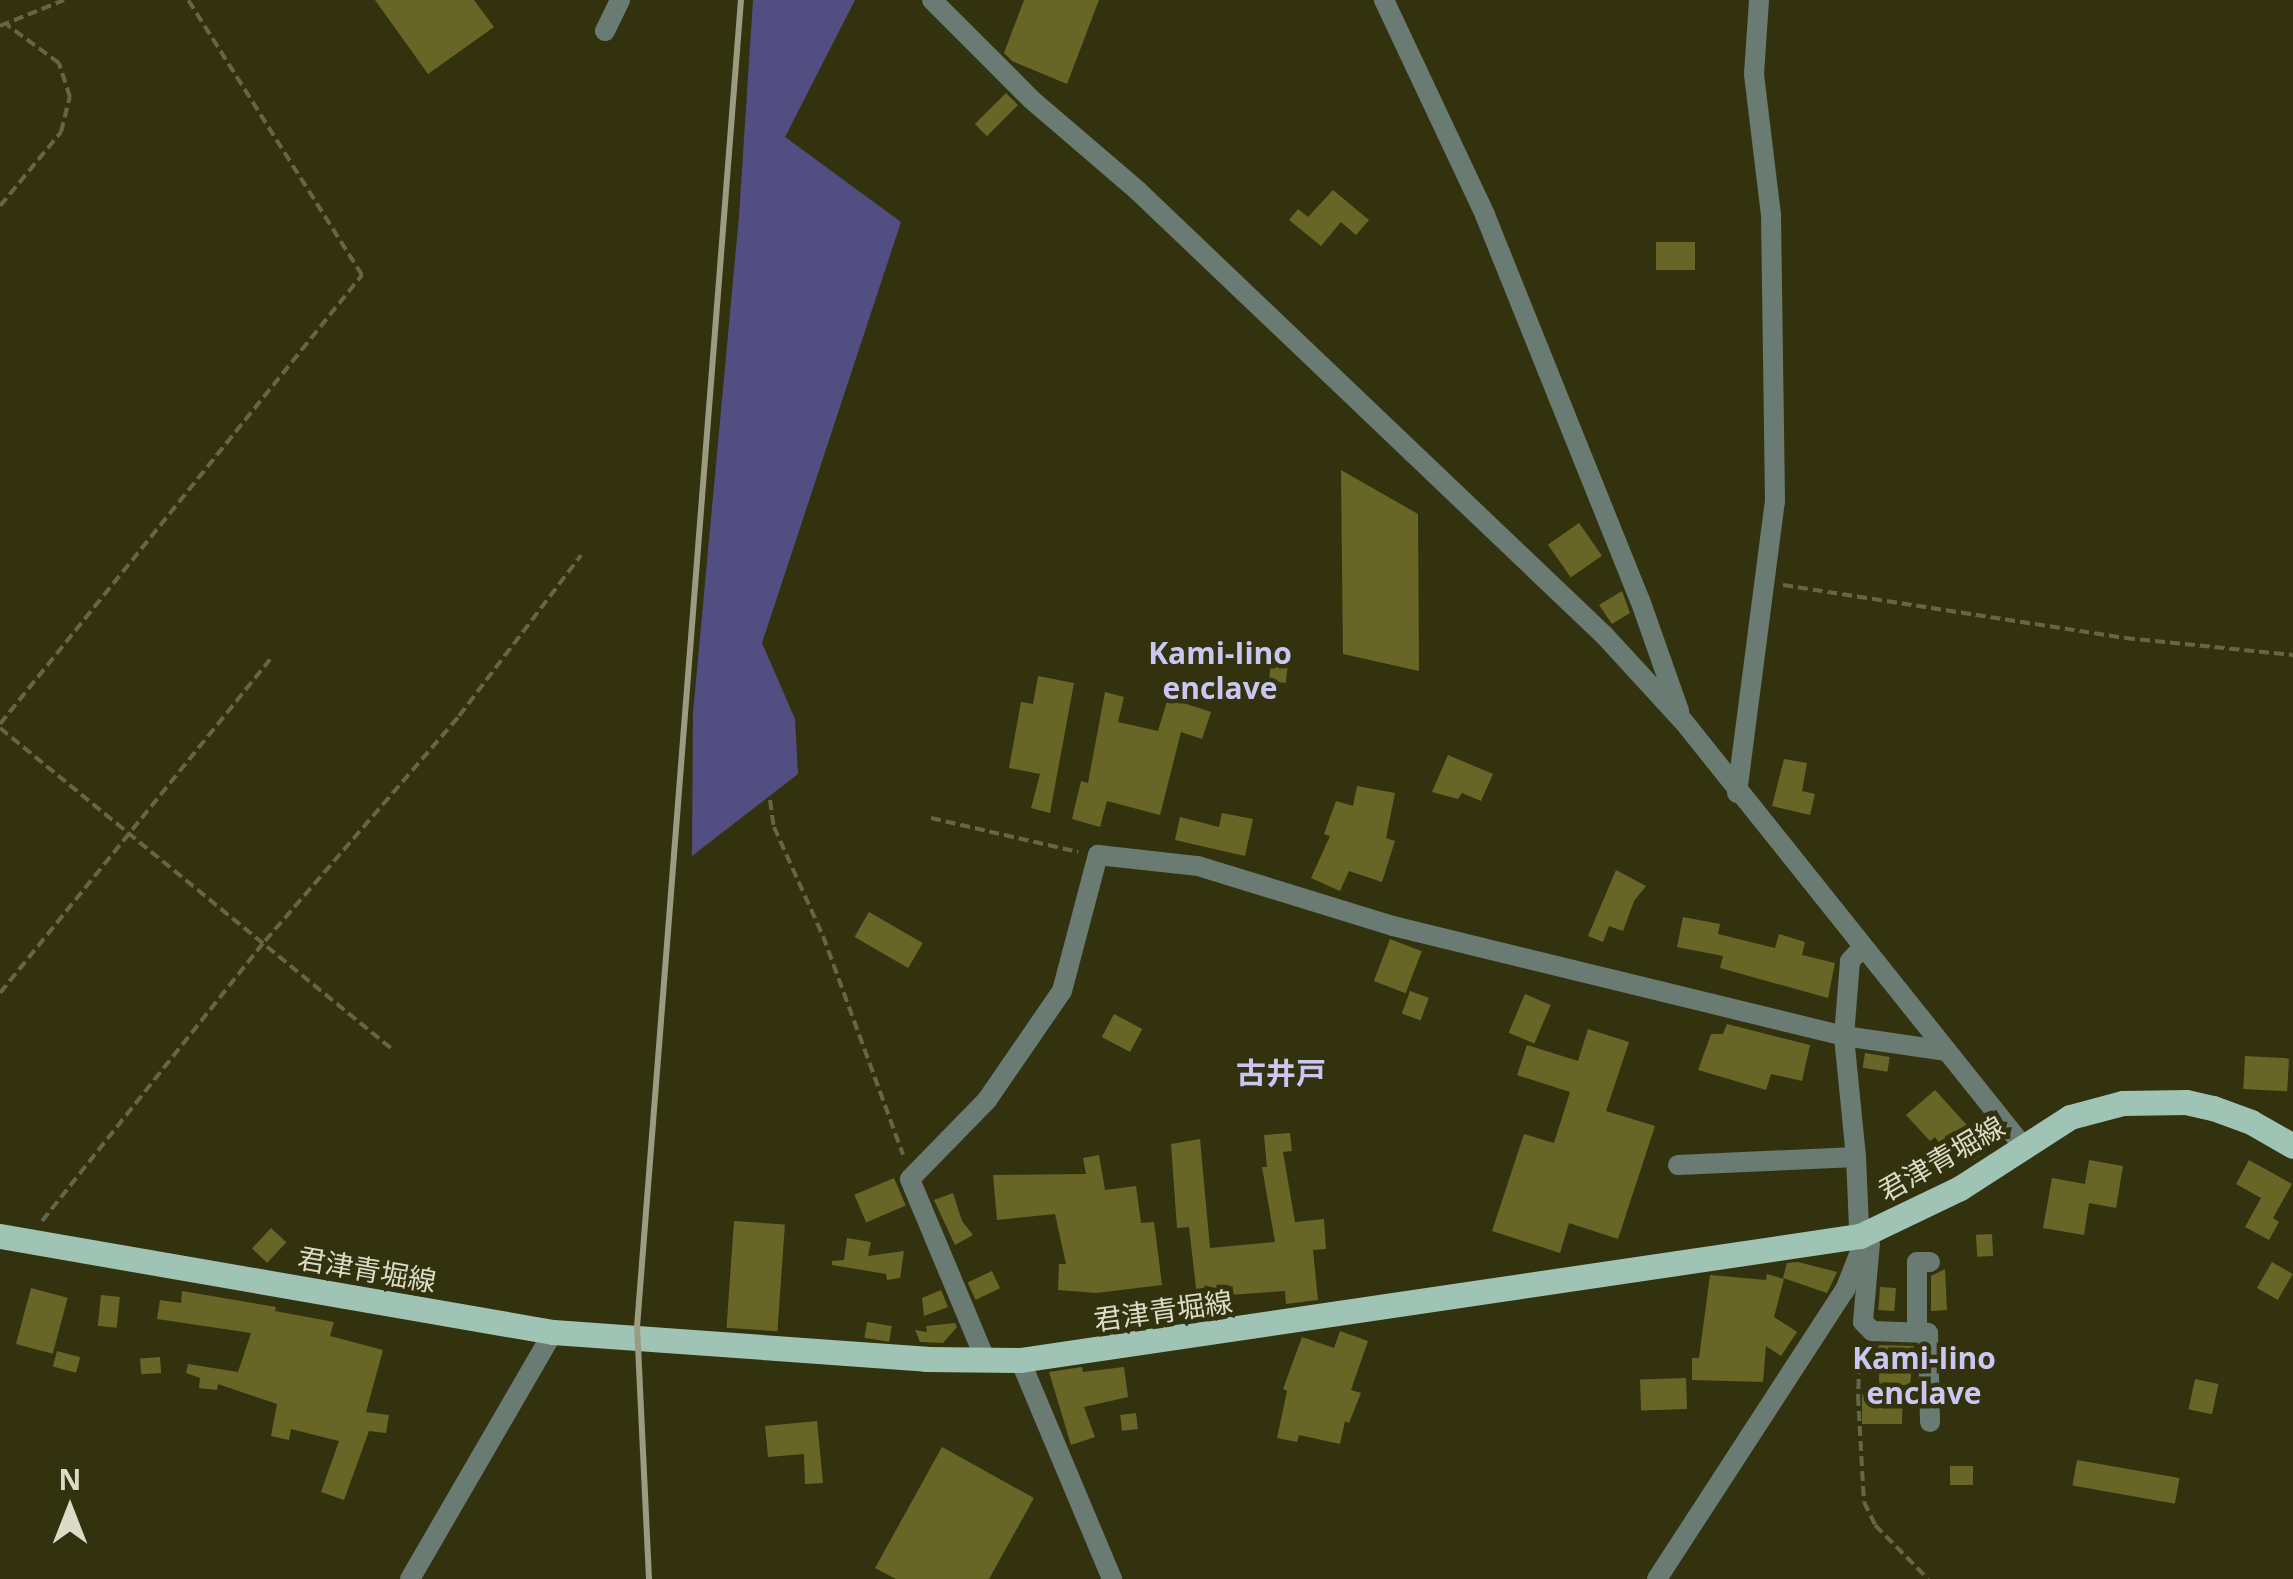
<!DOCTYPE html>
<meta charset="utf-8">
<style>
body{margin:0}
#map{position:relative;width:2293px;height:1579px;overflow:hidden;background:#33320f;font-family:"Open Sans","Noto Sans JP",sans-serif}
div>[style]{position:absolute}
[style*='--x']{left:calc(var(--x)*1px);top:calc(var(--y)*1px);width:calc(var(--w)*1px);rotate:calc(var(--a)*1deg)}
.forest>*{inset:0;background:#534e82}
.building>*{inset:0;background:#686627;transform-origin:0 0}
.path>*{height:4px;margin-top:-2px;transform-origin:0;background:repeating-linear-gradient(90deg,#666547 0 10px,transparent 0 15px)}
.minor>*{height:20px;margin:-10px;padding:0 10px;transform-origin:10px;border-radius:10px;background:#697b73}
.major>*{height:25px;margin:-12.5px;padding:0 12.5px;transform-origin:12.5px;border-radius:12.5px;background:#9fc4b5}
.rail>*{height:6px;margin:-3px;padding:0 3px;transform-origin:3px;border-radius:3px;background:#9b9b81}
span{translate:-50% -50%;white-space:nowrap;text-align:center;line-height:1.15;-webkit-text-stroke:9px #33320f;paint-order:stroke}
.street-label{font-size:28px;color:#dbdbc7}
.neighbourhood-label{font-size:30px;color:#cac8f3;font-weight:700}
.north{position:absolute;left:20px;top:1459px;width:100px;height:100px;-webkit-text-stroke:8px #33320f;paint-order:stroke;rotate:0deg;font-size:28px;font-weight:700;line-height:40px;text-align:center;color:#dbdbc7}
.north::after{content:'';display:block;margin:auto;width:35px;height:45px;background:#dbdbc7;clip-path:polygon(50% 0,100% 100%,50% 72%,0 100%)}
</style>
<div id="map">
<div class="forest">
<i style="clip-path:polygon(753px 0,855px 0,785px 137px,901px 222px,762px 643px,795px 719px,798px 774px,692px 856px,693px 713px,739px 216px)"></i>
</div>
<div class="building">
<i style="clip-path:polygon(375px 0,474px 0,494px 27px,428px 74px)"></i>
<i style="clip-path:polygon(1024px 0,1099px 0,1067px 84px,1012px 61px,1004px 53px)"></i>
<i style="left:1006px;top:93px;width:17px;height:44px;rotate:45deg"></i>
<i style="clip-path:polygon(1333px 190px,1369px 220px,1356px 235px,1341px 222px,1321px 246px,1289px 220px,1298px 209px,1308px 217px)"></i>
<i style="left:1656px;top:242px;width:39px;height:28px"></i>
<i style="clip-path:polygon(1341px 470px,1418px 514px,1419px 671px,1343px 654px)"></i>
<i style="left:1579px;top:523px;width:40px;height:38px;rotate:55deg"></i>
<i style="clip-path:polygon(1622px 591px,1630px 613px,1612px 624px,1599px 605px)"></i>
<i style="left:1271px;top:663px;width:17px;height:18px;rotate:7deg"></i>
<i style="clip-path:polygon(1038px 676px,1074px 683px,1050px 813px,1031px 808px,1040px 774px,1009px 768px,1021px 702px,1033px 704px)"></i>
<i style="clip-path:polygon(1105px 692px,1124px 697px,1118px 722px,1158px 731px,1168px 698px,1211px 712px,1202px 739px,1181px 732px,1160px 815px,1107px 801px,1100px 827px,1072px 819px,1081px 781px,1088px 783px)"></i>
<i style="clip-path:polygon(1448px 755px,1493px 774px,1481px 801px,1462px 793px,1458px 799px,1432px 792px)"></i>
<i style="clip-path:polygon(1784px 759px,1807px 763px,1802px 791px,1815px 794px,1810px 815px,1772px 806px)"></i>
<i style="clip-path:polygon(1357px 786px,1395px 793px,1386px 838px,1395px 841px,1382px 882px,1349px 871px,1340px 891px,1311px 878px,1330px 836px,1324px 834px,1336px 801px,1353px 806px)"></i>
<i style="clip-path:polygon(1222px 813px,1253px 819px,1245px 856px,1175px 840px,1180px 817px,1219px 827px)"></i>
<i style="clip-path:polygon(1616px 870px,1646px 886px,1634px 901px,1623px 931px,1609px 926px,1603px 942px,1588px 936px)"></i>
<i style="left:869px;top:912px;width:62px;height:29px;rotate:30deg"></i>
<i style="clip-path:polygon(1683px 917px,1720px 924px,1718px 934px,1775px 948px,1779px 934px,1805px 942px,1802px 955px,1835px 963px,1828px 998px,1720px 968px,1723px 956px,1677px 947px)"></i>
<i style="left:1390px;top:939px;width:34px;height:45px;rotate:21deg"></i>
<i style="left:1410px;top:991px;width:20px;height:24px;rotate:20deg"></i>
<i style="left:1525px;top:994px;width:28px;height:42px;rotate:23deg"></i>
<i style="left:1114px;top:1014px;width:32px;height:26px;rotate:28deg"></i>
<i style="clip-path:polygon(1727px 1024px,1810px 1045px,1802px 1081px,1771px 1074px,1766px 1090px,1698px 1070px,1711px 1034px,1723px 1034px)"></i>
<i style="clip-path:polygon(1588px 1029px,1629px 1042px,1606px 1111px,1655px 1126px,1618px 1239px,1569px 1223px,1560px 1253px,1492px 1231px,1524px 1134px,1554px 1143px,1570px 1092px,1517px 1075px,1527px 1045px,1578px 1061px)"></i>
<i style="left:1865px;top:1053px;width:25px;height:15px;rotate:9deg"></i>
<i style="left:2245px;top:1056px;width:44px;height:33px;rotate:3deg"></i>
<i style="clip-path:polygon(1935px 1090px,1975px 1134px,1984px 1128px,1996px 1145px,1974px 1160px,1965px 1148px,1950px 1158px,1935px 1137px,1930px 1141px,1906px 1115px)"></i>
<i style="clip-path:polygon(1290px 1133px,1292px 1151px,1283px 1152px,1295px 1222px,1324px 1219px,1326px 1249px,1313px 1250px,1318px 1300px,1286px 1304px,1285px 1291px,1213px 1296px,1215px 1312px,1199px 1314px,1189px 1227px,1177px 1228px,1171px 1144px,1200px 1139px,1210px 1248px,1275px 1242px,1262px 1167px,1267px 1167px,1264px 1135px)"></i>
<i style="clip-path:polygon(1099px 1155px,1105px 1190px,1136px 1186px,1141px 1223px,1154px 1222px,1162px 1285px,1096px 1293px,1058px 1290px,1059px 1264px,1066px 1264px,1055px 1214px,997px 1220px,993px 1175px,1086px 1174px,1083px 1158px)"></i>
<i style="clip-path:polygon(2089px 1160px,2123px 1166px,2116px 1208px,2089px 1203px,2084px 1235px,2043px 1228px,2052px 1178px,2085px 1184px)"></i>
<i style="clip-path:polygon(2249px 1160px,2292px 1184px,2273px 1218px,2279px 1222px,2269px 1240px,2245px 1227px,2261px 1198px,2236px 1184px)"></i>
<i style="left:894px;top:1178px;width:30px;height:43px;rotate:67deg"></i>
<i style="clip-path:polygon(953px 1193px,962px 1221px,973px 1235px,955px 1245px,934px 1200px)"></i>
<i style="left:734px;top:1221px;width:51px;height:107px;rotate:4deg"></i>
<i style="left:271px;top:1228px;width:21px;height:28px;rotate:43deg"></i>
<i style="left:1992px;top:1234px;width:22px;height:16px;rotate:87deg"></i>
<i style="clip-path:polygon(847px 1238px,871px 1242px,868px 1256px,904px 1251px,900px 1278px,887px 1280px,886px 1274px,832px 1265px,832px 1261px,844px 1260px)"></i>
<i style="clip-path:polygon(1798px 1262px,1837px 1272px,1827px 1293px,1783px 1278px,1787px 1263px)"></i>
<i style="left:2272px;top:1262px;width:24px;height:30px;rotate:30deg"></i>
<i style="clip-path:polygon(1945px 1269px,1947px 1310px,1931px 1311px,1931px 1276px)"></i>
<i style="left:992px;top:1271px;width:19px;height:27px;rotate:65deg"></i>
<i style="clip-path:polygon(1767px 1274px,1784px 1279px,1774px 1317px,1797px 1332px,1781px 1356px,1766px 1346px,1763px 1382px,1692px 1380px,1692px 1358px,1699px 1358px,1710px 1275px,1766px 1280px)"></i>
<i style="left:1880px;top:1287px;width:16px;height:23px;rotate:4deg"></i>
<i style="left:31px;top:1288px;width:38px;height:58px;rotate:15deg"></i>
<i style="clip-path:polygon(941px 1290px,948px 1307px,924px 1316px,922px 1298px)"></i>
<i style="clip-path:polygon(182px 1291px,276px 1307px,275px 1311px,334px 1322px,330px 1336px,383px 1350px,366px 1412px,389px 1415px,386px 1433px,369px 1431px,344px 1500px,321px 1492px,339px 1441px,291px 1429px,289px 1440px,271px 1436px,277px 1404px,218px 1384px,217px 1390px,199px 1388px,200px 1378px,186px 1373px,188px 1364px,238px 1372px,251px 1333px,157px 1319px,160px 1300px,181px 1303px)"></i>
<i style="left:101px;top:1295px;width:19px;height:31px;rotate:6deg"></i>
<i style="left:867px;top:1322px;width:25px;height:16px;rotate:9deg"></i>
<i style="clip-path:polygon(955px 1323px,957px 1327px,943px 1343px,920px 1342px,915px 1330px,927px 1332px,926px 1326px)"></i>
<i style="clip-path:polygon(1340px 1331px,1368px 1341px,1351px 1390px,1361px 1393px,1349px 1423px,1345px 1421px,1340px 1444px,1299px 1435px,1297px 1442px,1277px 1438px,1287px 1391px,1283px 1389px,1302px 1337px,1334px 1348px)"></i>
<i style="clip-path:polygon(1877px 1345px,1914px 1346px,1910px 1385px,1903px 1385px,1902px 1424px,1862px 1424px,1862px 1395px,1880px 1395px)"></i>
<i style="left:57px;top:1351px;width:24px;height:16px;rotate:15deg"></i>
<i style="left:160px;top:1357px;width:16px;height:20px;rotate:86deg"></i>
<i style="clip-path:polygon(1082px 1367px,1083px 1372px,1124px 1367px,1128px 1397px,1084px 1407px,1095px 1437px,1071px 1445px,1049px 1372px)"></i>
<i style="left:1686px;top:1378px;width:31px;height:46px;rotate:88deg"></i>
<i style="left:2195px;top:1379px;width:24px;height:31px;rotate:12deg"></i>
<i style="left:1136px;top:1413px;width:16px;height:16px;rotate:83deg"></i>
<i style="clip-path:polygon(817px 1421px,823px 1483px,805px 1484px,804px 1454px,768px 1457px,765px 1426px)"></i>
<i style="clip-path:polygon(942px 1447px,1034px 1498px,989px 1579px,896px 1579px,875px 1568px)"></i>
<i style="left:2077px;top:1460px;width:104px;height:26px;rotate:10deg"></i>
<i style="left:1950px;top:1466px;width:23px;height:19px"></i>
</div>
<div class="path">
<i style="--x:0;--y:26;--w:69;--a:-22.1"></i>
<i style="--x:0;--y:206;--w:96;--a:-50.5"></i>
<i style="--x:61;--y:132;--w:36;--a:-76"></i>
<i style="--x:70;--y:97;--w:36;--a:-108"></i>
<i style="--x:59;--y:63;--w:64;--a:-143.8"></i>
<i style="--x:1783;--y:585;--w:346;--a:8.8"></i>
<i style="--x:2125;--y:638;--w:169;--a:5.8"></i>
<i style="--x:0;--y:724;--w:577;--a:-51.12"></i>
<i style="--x:362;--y:275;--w:325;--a:-122.3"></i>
<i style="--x:0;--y:728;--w:507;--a:39.31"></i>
<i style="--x:770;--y:800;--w:27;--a:82"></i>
<i style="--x:774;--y:827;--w:120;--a:65.8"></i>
<i style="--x:823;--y:936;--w:233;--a:69.9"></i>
<i style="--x:931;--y:818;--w:151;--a:13"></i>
<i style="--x:0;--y:993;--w:429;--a:-51"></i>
<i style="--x:42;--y:1221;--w:358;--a:-51.5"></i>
<i style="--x:265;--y:941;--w:297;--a:-49.2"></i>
<i style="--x:459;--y:716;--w:202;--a:-52.8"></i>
<i style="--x:1860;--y:1349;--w:47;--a:92.4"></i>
<i style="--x:1858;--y:1396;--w:106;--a:86.8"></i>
<i style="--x:1864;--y:1502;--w:25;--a:64"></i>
<i style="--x:1875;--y:1525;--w:76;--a:45.5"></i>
</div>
<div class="minor">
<i style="--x:932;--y:0;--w:141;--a:45"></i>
<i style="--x:1032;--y:100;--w:140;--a:40.6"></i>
<i style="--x:1138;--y:191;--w:644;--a:43.62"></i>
<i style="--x:1604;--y:635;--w:118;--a:47.4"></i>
<i style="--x:1684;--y:722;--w:543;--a:51.36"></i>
<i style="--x:1384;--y:0;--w:238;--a:64.8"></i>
<i style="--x:1485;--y:215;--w:415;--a:68.1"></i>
<i style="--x:1640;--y:600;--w:118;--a:70.6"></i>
<i style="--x:605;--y:31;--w:34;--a:-64"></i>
<i style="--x:1737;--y:793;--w:294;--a:-82.6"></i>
<i style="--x:1775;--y:501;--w:286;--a:-90.8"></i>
<i style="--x:1771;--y:215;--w:142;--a:-96.9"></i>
<i style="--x:1754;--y:74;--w:74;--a:-86.1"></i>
<i style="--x:1678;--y:1165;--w:178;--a:-2.6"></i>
<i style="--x:1870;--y:1243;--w:79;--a:95.1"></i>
<i style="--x:1863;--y:1322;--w:13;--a:45"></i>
<i style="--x:1872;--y:1331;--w:56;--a:2"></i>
<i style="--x:1928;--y:1333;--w:89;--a:88.7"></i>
<i style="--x:1917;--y:1332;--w:70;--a:-90"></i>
<i style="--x:1917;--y:1262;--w:13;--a:0"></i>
<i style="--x:1020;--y:1360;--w:238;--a:67.2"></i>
<i style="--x:986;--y:1361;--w:197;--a:-112.7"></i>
<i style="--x:910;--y:1179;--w:110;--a:-45.7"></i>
<i style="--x:987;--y:1100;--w:132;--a:-55.5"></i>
<i style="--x:1062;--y:991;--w:141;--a:-75.2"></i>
<i style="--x:1098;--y:855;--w:101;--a:6.3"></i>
<i style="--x:1198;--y:866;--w:204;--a:17.1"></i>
<i style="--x:1393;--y:926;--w:464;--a:13.7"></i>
<i style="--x:1844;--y:1036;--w:104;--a:8.3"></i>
<i style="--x:410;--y:1579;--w:285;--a:-59.9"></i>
<i style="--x:1657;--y:1579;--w:345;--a:-57"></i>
<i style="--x:1845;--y:1290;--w:41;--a:-68.5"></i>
<i style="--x:1860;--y:1252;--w:95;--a:-92.4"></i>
<i style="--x:1856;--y:1157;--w:122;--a:-95.7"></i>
<i style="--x:1844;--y:1036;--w:75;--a:-85.4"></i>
<i style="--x:1850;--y:961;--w:16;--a:-47"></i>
</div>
<div class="major">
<i style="--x:0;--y:1236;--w:561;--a:9.85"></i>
<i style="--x:553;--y:1332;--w:374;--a:4.1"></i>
<i style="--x:926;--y:1359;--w:94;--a:0.6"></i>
<i style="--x:1020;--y:1360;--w:849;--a:-8.4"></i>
<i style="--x:1860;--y:1236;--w:111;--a:-25.6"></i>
<i style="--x:1960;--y:1188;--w:131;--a:-32.8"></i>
<i style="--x:2070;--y:1117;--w:55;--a:-14.8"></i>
<i style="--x:2123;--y:1103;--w:63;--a:-0.9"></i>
<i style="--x:2186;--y:1102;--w:28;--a:13"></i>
<i style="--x:2213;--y:1108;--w:40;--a:20.2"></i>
<i style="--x:2251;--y:1122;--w:48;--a:29.7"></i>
</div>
<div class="rail">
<i style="--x:649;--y:1579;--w:252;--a:-92.7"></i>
<i style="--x:637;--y:1327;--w:1331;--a:-85.52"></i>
</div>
<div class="street-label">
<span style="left:1941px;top:1158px;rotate:-30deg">君津青堀線</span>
<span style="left:367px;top:1269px;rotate:10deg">君津青堀線</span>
<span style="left:1163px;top:1310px;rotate:-8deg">君津青堀線</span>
</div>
<div class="neighbourhood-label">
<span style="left:1220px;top:670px">Kami-Iino<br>enclave</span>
<span style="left:1281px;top:1073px">古井戸</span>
<span style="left:1924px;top:1375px">Kami-Iino<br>enclave</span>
</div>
<div class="north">N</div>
</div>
